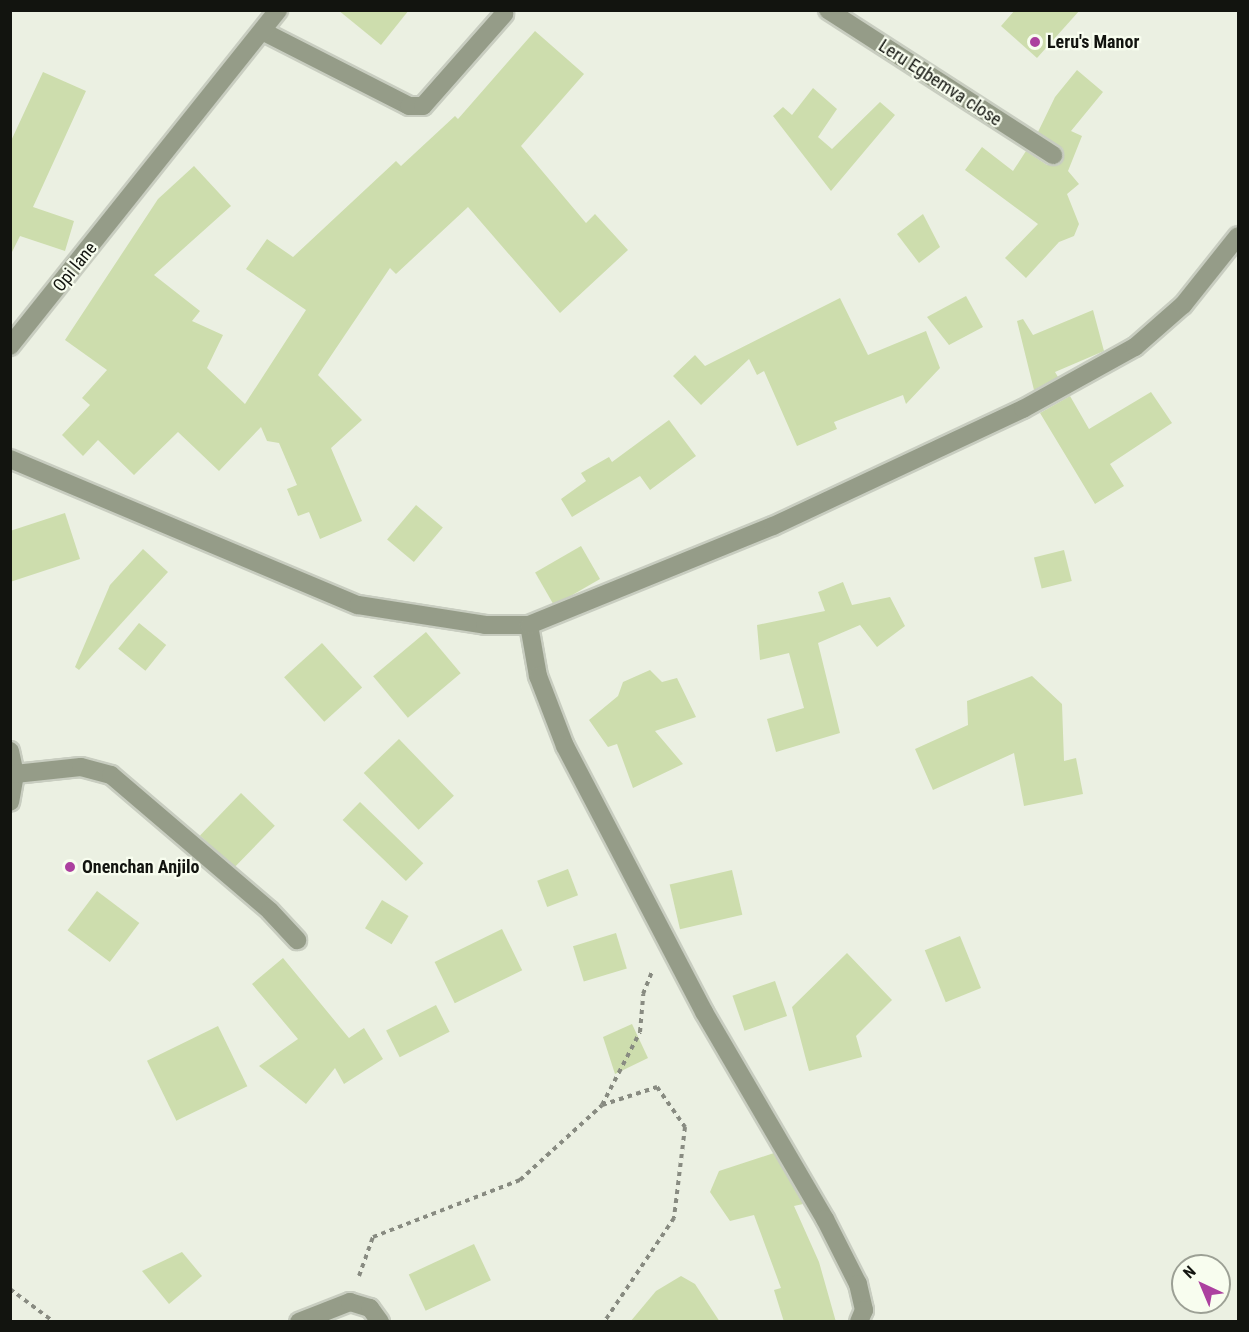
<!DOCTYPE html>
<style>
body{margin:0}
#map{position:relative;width:1249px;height:1332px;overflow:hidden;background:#ebf0e2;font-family:"Roboto Condensed",sans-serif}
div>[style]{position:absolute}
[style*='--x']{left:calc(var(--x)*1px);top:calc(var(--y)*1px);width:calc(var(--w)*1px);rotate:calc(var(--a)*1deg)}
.building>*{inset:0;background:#cdddad;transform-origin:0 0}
.path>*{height:4px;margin-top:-2px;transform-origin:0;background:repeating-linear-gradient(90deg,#888b81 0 4.5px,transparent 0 9px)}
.roads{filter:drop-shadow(2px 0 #c8cdc0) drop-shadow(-2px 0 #c8cdc0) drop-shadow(0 2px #c8cdc0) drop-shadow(0 -2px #c8cdc0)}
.minor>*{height:18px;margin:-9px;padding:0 9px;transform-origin:9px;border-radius:9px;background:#959c88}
.dots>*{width:16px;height:16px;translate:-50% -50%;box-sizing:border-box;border:3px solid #f8fdef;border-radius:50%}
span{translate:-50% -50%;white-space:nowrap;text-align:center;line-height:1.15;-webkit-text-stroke:4.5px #f8fdef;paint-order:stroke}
.poi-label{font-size:18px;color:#12140f;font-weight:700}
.left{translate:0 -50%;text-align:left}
.street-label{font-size:18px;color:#12140f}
.frame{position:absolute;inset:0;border:12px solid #12140f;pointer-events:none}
.north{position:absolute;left:1171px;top:1254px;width:60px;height:60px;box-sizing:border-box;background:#f8fdef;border:2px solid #9ca095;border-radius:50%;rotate:316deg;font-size:16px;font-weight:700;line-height:24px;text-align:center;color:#12140f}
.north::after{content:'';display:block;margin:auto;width:21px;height:27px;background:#ac409f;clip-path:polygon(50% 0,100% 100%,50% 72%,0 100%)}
</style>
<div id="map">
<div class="building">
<i style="clip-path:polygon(338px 10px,409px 10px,381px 45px)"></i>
<i style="clip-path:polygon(1015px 10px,1080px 10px,1037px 58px,1001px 26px)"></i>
<i style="clip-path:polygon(535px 31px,584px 74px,521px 146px,586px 223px,595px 214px,628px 250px,560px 313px,468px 207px,396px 274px,390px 268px,318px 375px,362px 420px,331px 448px,362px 521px,320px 539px,309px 512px,298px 516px,287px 489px,297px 485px,279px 443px,267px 441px,261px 427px,219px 471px,178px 432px,134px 475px,98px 440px,83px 456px,62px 435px,90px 405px,82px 398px,107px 370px,65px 340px,158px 199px,194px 166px,231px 206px,154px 275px,200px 311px,192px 321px,223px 335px,207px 368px,245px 404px,306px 310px,246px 269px,267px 239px,293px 257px,396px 161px,401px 166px,455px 116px,458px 119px)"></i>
<i style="clip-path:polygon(1077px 70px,1103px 92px,1071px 131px,1082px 136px,1068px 171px,1079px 184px,1067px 194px,1079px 224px,1074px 236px,1059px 242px,1026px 278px,1005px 258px,1038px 224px,965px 170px,982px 147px,1013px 171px,1026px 151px,1047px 165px,1059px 165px,1063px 149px,1038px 132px,1055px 97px)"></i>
<i style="clip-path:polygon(43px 72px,86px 91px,33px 207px,74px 221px,65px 251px,20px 236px,10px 256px,10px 143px)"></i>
<i style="clip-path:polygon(813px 88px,837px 109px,818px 137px,832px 149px,880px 102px,895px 115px,831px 191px,773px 116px,783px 107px,792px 115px)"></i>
<i style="clip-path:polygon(923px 214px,940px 247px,919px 263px,897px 234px)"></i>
<i style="clip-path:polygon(966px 296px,983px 327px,949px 345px,927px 317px)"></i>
<i style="clip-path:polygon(840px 298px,868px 355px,926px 331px,940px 368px,906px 404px,903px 395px,834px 422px,837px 429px,797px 446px,764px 371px,757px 375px,749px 359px,701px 405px,673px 376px,695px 355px,705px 366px)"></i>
<i style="clip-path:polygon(1093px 310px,1104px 351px,1055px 372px,1058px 377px,1034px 390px,1017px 321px,1023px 319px,1033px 335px)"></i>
<i style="clip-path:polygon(1151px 392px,1172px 423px,1110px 464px,1124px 486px,1095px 504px,1040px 413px,1070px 396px,1089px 429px)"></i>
<i style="clip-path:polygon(669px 420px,696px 456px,650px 490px,640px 476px,572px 517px,561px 499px,586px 481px,581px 473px,609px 457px,612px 462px)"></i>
<i style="left:416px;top:505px;width:35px;height:45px;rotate:40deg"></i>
<i style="clip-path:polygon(65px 513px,80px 559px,10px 582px,10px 531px)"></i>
<i style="left:581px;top:546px;width:38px;height:53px;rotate:60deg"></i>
<i style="clip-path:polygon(143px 549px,168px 572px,79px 670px,75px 667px,110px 585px)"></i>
<i style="left:1064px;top:550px;width:32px;height:31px;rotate:76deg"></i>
<i style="clip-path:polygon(843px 582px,852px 605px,890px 597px,905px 626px,877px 647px,860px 625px,818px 643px,840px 733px,776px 752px,767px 719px,804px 708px,789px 653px,760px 660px,757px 625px,825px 611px,818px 592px)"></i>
<i style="left:139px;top:623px;width:35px;height:33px;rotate:39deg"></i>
<i style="left:426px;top:632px;width:54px;height:69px;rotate:50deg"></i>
<i style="left:322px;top:643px;width:60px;height:51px;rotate:48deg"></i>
<i style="clip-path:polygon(650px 670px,662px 682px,677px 678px,696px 717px,655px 731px,683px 764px,633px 788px,617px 744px,608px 747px,589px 720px,618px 696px,623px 682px)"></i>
<i style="clip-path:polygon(1032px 676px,1062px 704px,1064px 761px,1076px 758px,1083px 794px,1024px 806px,1014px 753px,933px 790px,915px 749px,968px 725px,967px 701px)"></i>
<i style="left:399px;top:739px;width:79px;height:49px;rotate:46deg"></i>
<i style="left:241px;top:793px;width:47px;height:59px;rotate:44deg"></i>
<i style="left:360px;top:802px;width:88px;height:25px;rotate:44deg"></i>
<i style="left:568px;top:869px;width:28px;height:33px;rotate:69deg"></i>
<i style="left:732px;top:870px;width:46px;height:64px;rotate:77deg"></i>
<i style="left:97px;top:891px;width:53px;height:49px;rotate:37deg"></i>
<i style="left:382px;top:900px;width:31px;height:33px;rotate:31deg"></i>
<i style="left:502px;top:929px;width:46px;height:75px;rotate:64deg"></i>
<i style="left:616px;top:933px;width:37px;height:45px;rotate:73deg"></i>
<i style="left:960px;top:936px;width:56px;height:38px;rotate:68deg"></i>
<i style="clip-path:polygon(847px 953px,892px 1000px,856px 1036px,862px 1057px,809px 1071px,792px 1007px)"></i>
<i style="clip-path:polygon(283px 958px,349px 1038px,364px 1028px,383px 1059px,344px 1084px,335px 1068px,306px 1104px,259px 1066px,298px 1039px,252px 984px)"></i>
<i style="left:775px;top:981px;width:37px;height:45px;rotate:71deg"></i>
<i style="left:436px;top:1005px;width:30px;height:56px;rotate:63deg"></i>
<i style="clip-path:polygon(632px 1024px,648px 1058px,615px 1074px,603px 1037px)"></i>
<i style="left:218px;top:1026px;width:67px;height:79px;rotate:64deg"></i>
<i style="clip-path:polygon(774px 1153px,803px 1204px,794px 1206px,819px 1262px,836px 1322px,784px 1322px,774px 1290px,781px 1288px,754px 1215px,730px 1221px,710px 1192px,719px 1171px)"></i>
<i style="left:474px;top:1244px;width:40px;height:72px;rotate:65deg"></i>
<i style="clip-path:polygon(182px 1252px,202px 1276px,169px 1304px,142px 1271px)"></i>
<i style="clip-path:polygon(681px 1276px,695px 1284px,720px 1322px,630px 1322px,656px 1291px)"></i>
</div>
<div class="path">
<i style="--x:602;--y:1105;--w:58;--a:-18.1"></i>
<i style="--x:657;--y:1087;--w:49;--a:55"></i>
<i style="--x:685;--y:1127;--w:92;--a:96.9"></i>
<i style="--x:674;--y:1218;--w:125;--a:123.9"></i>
<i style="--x:359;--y:1276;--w:41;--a:-70.3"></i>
<i style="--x:373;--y:1237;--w:158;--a:-21.2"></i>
<i style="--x:520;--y:1180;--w:111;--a:-42.4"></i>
<i style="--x:602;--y:1105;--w:82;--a:-62.5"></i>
<i style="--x:640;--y:1032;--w:38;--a:-85"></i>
<i style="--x:643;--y:994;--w:24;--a:-68"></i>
<i style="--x:10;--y:1289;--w:55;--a:36.9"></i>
</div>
<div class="roads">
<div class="minor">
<i style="--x:828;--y:10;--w:268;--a:32.8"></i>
<i style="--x:264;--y:32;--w:163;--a:27"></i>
<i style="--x:409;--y:106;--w:14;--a:0"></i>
<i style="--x:423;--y:106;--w:123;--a:-48.6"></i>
<i style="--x:10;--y:346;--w:430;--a:-51.4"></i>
<i style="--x:10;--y:459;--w:377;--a:22.8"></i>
<i style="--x:358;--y:605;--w:129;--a:8.9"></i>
<i style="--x:485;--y:625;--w:44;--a:0"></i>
<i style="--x:529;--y:625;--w:52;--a:80"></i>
<i style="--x:538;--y:676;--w:75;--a:68.9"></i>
<i style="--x:565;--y:746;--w:300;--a:62.4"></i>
<i style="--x:704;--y:1012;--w:240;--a:59.7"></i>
<i style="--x:825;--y:1219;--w:73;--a:63.1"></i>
<i style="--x:858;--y:1284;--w:27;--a:77"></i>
<i style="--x:864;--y:1310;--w:13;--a:113"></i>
<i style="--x:529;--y:625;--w:263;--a:-22.1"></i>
<i style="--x:773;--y:526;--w:276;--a:-25.1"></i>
<i style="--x:1023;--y:409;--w:128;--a:-29"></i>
<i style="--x:1135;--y:347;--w:64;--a:-41.2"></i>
<i style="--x:1183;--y:305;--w:88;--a:-51.4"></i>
<i style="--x:10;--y:751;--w:24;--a:78"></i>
<i style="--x:15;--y:774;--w:28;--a:100"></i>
<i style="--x:15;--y:774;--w:66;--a:-6.1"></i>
<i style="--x:81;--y:767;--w:31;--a:15"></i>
<i style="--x:111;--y:775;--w:209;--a:40.5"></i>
<i style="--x:270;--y:911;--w:40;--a:47"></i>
<i style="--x:299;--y:1322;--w:55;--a:-21.4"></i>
<i style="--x:350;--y:1302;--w:21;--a:17"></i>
<i style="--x:370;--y:1308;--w:17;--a:54"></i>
</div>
</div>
<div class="dots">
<i style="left:1035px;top:42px;background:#ac409f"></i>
<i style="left:70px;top:867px;background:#ac409f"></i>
</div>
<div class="poi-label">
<span class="left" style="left:1047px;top:42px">Leru's Manor</span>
<span class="left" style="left:82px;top:867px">Onenchan Anjilo</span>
</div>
<div class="street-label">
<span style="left:940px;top:83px;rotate:33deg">Leru Egbemva close</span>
<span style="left:75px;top:267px;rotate:-51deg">Opi lane</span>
</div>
<div class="frame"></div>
<div class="north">N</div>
</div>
